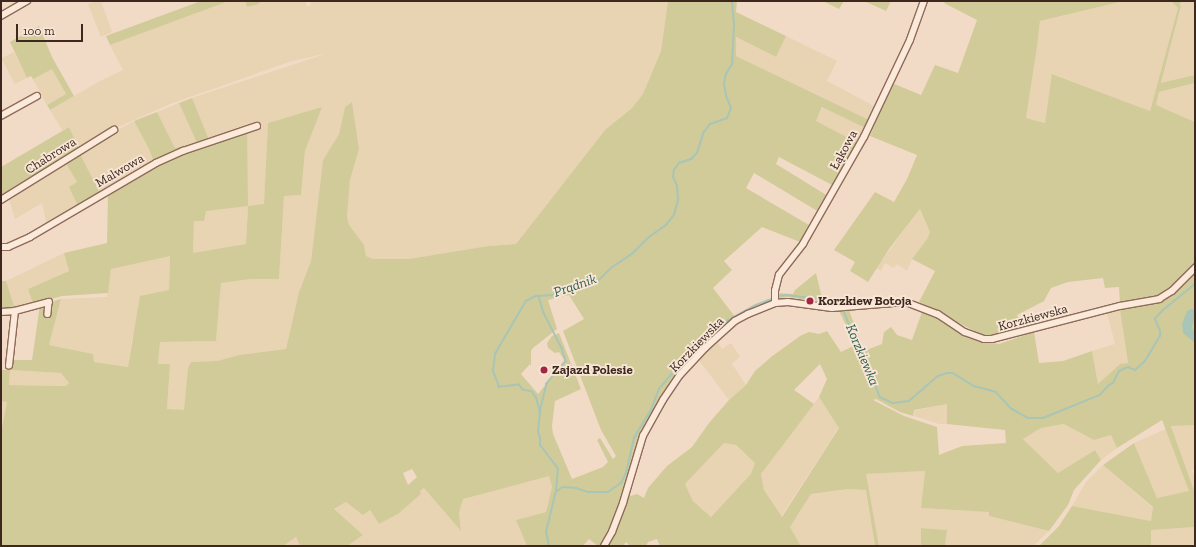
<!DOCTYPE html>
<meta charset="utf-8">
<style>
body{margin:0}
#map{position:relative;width:1196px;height:547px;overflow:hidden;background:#f2dbc6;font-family:"Zilla Slab",serif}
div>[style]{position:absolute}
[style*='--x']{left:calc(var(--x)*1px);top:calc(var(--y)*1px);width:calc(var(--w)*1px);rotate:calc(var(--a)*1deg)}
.farmland>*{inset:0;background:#e8d3b3;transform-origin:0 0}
.green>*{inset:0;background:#d1cb99}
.water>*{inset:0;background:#a8c5b6}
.stream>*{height:1.5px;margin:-0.75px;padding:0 0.75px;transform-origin:0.75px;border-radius:0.75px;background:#a8c5b6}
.roads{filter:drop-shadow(1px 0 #8f6a5a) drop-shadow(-1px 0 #8f6a5a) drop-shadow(0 1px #8f6a5a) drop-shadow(0 -1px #8f6a5a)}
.minor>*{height:5.5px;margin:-2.75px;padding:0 2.75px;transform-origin:2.75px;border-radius:2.75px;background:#fbeada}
.dots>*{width:11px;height:11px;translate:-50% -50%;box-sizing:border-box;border:2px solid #f8e7d6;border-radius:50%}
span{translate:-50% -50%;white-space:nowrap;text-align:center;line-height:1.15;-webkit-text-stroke:3.5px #f8e7d6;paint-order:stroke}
.street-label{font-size:13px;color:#3e271f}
.poi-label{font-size:13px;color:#3e271f;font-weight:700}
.left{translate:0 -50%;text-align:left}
.water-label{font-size:14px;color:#2d5e50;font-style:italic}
.frame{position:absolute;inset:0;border:2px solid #3e271f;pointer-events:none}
.scale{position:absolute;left:16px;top:24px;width:67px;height:18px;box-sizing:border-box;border:2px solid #3e271f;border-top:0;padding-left:5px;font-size:12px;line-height:14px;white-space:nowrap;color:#3e271f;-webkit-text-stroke:3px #f8e7d6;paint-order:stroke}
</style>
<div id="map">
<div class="farmland">
<i style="clip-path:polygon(96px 1px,101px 1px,112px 32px,101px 37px,88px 4px)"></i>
<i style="clip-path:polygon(229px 1px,245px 1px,247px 7px,260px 1px,305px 1px,307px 6px,311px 5px,310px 1px,668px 1px,661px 51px,643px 94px,632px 108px,605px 130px,516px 244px,488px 246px,409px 259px,372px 259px,366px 256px,364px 245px,349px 225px,347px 217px,350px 180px,359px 149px,352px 102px,345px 107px,339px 134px,323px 160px,311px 261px,299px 292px,286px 349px,239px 355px,217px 361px,191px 362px,188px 368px,184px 411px,167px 409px,170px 365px,158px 364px,160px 342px,216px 341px,221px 283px,251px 279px,279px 278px,284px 196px,301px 195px,305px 151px,321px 108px,268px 123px,264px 205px,248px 206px,246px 244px,193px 254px,194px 221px,208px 140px,192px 98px,328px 53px,289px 62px,170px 104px,116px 128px,79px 149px,69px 127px,62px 130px,50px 110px,100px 81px,123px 70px,110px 45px)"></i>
<i style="clip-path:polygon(1124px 1px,1171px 1px,1178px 8px,1150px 111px,1053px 74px,1045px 123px,1026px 118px,1037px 47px,1040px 21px)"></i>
<i style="clip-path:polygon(1181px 1px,1195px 1px,1195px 75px,1161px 84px,1181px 7px,1180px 7px)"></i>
<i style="clip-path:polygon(786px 36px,837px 61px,827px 81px,874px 106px,869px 120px,736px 56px,736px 37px,776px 57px)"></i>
<i style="left:14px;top:52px;width:29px;height:14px;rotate:63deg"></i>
<i style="left:52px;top:68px;width:30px;height:22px;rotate:62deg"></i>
<i style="clip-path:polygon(1195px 83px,1195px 122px,1156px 105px,1159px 92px)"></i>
<i style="clip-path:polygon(179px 103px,197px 143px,175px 148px,157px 112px)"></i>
<i style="left:823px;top:107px;width:47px;height:16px;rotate:27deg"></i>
<i style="clip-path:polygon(134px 121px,149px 149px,154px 162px,100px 193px,79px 152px)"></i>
<i style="clip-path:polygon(64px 160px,77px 182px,69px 187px,78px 206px,47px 225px,42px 203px,15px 219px,9px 199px)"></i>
<i style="clip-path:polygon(920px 209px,930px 232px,927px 239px,912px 259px,907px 271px,897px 264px,894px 268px,885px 263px,881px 271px,876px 268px)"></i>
<i style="clip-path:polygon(64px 253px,69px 271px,28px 289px,33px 304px,15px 309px,6px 281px)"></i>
<i style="clip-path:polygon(170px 255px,169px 290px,132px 339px,128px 367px,94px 362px,93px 354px,49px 345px,61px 299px,107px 297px,111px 269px)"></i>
<i style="clip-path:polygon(1120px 310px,1128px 364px,1120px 364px,1098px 384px,1092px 351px,1115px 344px,1107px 313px)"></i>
<i style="clip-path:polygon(716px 340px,722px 349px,731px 343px,740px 357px,732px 364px,746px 385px,729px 400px,698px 359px)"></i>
<i style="clip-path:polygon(10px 370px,61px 373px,69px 383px,66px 386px,57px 386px,9px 385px)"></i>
<i style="clip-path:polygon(819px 397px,839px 427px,781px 517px,764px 490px,761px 474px)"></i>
<i style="clip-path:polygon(1px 401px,7px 401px,1px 432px)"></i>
<i style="clip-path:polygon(947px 403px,947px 424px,939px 424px,914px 416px,914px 411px)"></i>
<i style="clip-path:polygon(1065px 424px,1094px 440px,1111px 435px,1117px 448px,1101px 460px,1095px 450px,1058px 473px,1023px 439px,1041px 428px)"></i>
<i style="clip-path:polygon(1171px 425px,1194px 425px,1195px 468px,1192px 470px,1195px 479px,1195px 493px)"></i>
<i style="clip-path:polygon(1166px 429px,1190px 491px,1157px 498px,1134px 443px)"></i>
<i style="clip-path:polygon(724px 443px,736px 445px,755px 463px,751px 475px,711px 517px,693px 501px,685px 484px)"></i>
<i style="clip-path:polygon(1103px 465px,1153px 508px,1151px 521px,1072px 506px,1086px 482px)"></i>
<i style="clip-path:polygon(925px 471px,921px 508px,990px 512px,989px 516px,1049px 531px,1033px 546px,945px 546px,947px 530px,922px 528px,921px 546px,879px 546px,865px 474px)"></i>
<i style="clip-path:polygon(549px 475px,552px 487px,546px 512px,516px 520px,527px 546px,347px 546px,363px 535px,334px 510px,346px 502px,363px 514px,370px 510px,379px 524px,398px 514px,421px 494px,420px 491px,424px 488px,461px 531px,459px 513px,463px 499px)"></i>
<i style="clip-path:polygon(848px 489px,866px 490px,875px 546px,801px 546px,790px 527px,811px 494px)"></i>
<i style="clip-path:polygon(1195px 527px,1195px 546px,1151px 546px,1151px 530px)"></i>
<i style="clip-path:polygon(296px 537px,300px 546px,283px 546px)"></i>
</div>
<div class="green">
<i style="clip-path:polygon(201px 1px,229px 1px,110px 45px,106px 36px)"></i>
<i style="clip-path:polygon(245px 1px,260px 1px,259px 4px,247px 7px)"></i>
<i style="clip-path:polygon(evenodd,668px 1px,737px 1px,736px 12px,786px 36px,776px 57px,736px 37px,736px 56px,869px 120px,865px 128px,822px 107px,816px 121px,858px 143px,834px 186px,779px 157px,776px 164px,828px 196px,819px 212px,754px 173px,746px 188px,809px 225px,800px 242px,762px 227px,724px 261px,732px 270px,713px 288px,736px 318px,715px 333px,694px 352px,674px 376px,643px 428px,611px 530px,602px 546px,598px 546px,589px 539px,583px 546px,527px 546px,516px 520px,546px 512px,552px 487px,549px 476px,463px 499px,459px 513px,461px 531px,424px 488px,420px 491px,421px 494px,398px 514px,379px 524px,370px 510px,363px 515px,346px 502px,334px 509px,363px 535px,347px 546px,300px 546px,296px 537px,283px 546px,1px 546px,1px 432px,7px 402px,1px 401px,1px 370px,10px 370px,12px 360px,32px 360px,40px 305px,61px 299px,49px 345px,93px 354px,94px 362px,128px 367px,140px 296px,169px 290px,170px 256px,111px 269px,108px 293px,62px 296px,33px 304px,28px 289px,69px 271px,64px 253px,107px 243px,108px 194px,106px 189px,154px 162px,149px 149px,134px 121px,157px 112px,175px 148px,197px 143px,179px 103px,192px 98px,209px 140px,247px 128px,248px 206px,264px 204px,268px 123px,322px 107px,305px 151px,301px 195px,284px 196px,279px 279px,251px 279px,221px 283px,216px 341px,160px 342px,158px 364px,170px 364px,167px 409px,184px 410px,188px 368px,191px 362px,217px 361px,239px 355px,286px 349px,299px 292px,311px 261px,323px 160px,339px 134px,345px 107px,352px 102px,359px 149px,350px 180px,347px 217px,349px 225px,364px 245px,366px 256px,373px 259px,409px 259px,488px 246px,516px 244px,605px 130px,632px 108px,643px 94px,661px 51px,668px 1px,248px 206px,246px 244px,193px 253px,194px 221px,204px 221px,206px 211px,248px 206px,668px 1px,569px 295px,584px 319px,563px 331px,601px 430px,616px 456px,613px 459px,600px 438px,597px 440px,608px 462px,603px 467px,572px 479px,553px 434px,552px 426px,555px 401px,581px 389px,559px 333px,552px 336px,547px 343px,548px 348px,555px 353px,559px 352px,565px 361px,538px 394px,521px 374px,530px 364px,531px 366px,531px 351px,533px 348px,557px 329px,548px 300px,569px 295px,668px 1px,10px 370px,61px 373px,69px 383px,66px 386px,57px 386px,9px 385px,10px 370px,668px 1px,412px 469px,417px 477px,408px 485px,403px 473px,412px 469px)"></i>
<i style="clip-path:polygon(823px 1px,844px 1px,839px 9px)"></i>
<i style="clip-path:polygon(864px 1px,891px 1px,886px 11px)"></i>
<i style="clip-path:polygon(946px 1px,1124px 1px,1040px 21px,1037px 47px,1026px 118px,1045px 123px,1052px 74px,1150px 111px,1178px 8px,1171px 1px,1181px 1px,1180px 6px,1181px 6px,1161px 83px,1195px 75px,1195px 83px,1159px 92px,1156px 105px,1195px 122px,1195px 264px,1169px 289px,1151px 298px,1120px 303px,1119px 287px,1105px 288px,1103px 278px,1068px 282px,1051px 288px,1044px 301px,1017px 315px,1022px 328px,997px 335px,982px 335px,919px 302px,935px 271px,912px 259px,927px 239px,930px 232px,920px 209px,889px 249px,868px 282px,850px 271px,855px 262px,834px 250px,875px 192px,894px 202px,907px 179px,917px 155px,870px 136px,892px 83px,921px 95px,935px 65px,958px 73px,977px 20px,944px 3px)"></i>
<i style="clip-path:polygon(39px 26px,52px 57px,74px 96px,50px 110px,47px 105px,66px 94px,52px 69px,33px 79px,31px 76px,27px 78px,10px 42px)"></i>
<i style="clip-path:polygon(69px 127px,79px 149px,1px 199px,1px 167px)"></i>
<i style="clip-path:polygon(79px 152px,100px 193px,78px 206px,69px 187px,77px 182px,64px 160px)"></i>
<i style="clip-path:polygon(evenodd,1195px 272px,1195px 429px,1194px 425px,1171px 426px,1195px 493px,1195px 527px,1151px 530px,1151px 546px,1039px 546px,1059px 526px,1072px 506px,1151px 521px,1153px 507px,1103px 465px,1134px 443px,1157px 498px,1189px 491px,1162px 420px,1117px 448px,1111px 435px,1094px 440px,1064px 424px,1041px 428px,1023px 439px,1058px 473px,1095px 450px,1101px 460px,1074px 490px,1068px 505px,1049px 531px,989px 516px,989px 512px,921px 508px,925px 471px,866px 474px,879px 546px,875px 546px,866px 490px,848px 489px,811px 494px,790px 527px,801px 546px,660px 546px,657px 539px,648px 542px,646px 546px,630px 546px,626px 542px,623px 546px,608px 546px,614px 534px,627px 497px,637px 494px,644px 498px,648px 488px,667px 466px,692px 447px,709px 423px,729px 400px,746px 385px,755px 371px,771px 357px,800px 336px,809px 332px,819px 334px,827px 331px,841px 352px,853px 346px,846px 325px,839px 311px,849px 310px,864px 351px,882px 344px,884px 332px,891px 327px,897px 335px,912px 340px,923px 309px,969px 337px,984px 342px,999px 344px,1034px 332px,1039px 363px,1063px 361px,1092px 351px,1098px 384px,1120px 364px,1128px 363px,1120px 310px,1162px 299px,1175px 292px,1195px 272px,820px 364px,827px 379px,819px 397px,839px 428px,782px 517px,764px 490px,761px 474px,814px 404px,794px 390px,820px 364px,1195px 272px,876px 399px,900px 412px,913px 416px,914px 410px,947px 404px,947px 424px,1005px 430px,1006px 443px,962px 446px,939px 455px,937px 427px,904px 416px,873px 400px,876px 399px,1195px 272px,724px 443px,736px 445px,755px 463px,751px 474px,711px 517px,693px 501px,685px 484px,724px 443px)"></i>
<i style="clip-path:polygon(816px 273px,822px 298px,842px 299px,844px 304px,834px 305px,788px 297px,778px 298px,777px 293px,793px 294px,795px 290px)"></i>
<i style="clip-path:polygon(1px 281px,6px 281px,15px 309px,1px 309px)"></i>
<i style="clip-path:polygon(921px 528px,947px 530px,945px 546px,921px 546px)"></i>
</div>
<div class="water">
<i style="clip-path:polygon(1191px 309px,1195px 310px,1195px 319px,1192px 326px,1193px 330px,1195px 331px,1195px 343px,1183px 333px,1182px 324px,1187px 311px)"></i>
</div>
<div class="stream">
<i style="--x:539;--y:296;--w:18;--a:74"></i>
<i style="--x:544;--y:313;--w:39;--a:63"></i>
<i style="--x:562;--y:348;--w:14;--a:73"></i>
<i style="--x:566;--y:361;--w:30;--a:130"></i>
<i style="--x:547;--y:384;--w:29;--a:104"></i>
<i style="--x:778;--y:296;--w:9;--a:-6"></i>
<i style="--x:787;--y:295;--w:50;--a:6.8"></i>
<i style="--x:837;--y:301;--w:6;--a:45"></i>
<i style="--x:844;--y:311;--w:40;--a:69"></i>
<i style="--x:858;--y:348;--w:16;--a:55"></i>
<i style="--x:867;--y:361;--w:38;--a:70"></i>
<i style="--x:880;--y:397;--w:14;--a:25"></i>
<i style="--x:893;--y:403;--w:16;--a:-7"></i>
<i style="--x:909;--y:401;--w:38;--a:-41"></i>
<i style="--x:938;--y:376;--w:9;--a:-18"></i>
<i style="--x:947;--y:373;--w:6;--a:0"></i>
<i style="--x:953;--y:373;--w:25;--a:32"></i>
<i style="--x:974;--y:386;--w:23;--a:15"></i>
<i style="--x:996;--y:392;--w:23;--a:47"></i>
<i style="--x:1012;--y:409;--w:18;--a:29"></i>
<i style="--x:1028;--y:418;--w:15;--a:0"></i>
<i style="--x:1043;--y:418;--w:61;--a:-22"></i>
<i style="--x:1100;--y:395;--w:12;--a:-48"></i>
<i style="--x:1108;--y:386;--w:6;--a:-31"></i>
<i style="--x:1113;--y:383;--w:13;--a:-63"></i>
<i style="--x:1119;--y:371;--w:10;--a:-24"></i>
<i style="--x:1128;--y:367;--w:8;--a:23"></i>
<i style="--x:1135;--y:370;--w:13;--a:-42"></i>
<i style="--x:1145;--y:361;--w:29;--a:-59"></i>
<i style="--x:1160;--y:336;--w:5;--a:-90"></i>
<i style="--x:1160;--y:331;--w:13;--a:-113"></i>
<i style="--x:1155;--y:319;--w:11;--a:-49"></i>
<i style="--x:1162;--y:311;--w:43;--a:-39.3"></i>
<i style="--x:557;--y:491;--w:7;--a:-34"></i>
<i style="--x:563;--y:487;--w:13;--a:4"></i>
<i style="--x:576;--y:488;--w:13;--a:18"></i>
<i style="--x:588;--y:492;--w:20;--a:0"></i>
<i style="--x:608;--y:492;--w:16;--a:-35"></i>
<i style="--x:621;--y:483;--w:11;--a:-63"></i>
<i style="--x:626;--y:473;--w:36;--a:-77"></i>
<i style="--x:634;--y:438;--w:33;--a:-59"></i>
<i style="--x:651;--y:410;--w:22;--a:-69"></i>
<i style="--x:659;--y:389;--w:54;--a:-49.5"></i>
<i style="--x:694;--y:348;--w:43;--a:-39.3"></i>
<i style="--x:727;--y:321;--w:33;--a:-29"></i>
<i style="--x:756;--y:305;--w:17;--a:-21"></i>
<i style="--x:549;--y:546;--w:14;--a:-102"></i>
<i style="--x:546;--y:532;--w:42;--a:-76.3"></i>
<i style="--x:556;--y:491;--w:22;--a:-85"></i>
<i style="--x:558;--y:469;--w:30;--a:-127"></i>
<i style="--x:540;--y:445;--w:7;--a:-90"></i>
<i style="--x:540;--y:438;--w:6;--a:-108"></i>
<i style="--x:538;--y:432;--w:20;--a:-84"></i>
<i style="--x:540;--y:412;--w:15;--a:-106"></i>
<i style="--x:536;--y:398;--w:7;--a:-124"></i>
<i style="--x:532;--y:392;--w:9;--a:-167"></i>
<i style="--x:523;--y:390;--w:6;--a:-129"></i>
<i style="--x:519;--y:385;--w:20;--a:174"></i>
<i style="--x:499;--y:387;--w:17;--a:-111"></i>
<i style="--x:493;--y:371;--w:17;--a:-83"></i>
<i style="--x:495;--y:354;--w:61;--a:-59.7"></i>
<i style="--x:526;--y:301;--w:11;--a:-27"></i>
<i style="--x:536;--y:296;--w:17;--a:-3"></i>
<i style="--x:553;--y:295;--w:47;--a:-17.3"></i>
<i style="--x:598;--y:281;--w:18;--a:-45"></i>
<i style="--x:611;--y:268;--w:25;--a:-34"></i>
<i style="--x:632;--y:254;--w:24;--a:-45"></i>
<i style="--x:649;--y:237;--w:21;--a:-35"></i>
<i style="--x:666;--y:225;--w:13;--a:-51"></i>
<i style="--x:674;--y:215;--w:16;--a:-75"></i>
<i style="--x:678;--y:200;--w:14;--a:-94"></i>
<i style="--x:677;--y:186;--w:10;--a:-114"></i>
<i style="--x:673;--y:177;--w:7;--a:-82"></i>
<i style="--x:674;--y:170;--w:9;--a:-54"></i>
<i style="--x:679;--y:163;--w:13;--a:-18"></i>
<i style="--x:691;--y:159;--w:8;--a:-45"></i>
<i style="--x:697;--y:153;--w:22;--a:-72"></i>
<i style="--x:704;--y:132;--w:10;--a:-53"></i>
<i style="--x:710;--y:124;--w:18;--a:-19"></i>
<i style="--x:727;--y:118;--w:11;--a:-68"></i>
<i style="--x:731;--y:108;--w:13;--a:-113"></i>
<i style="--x:726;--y:96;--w:12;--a:-99"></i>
<i style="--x:724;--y:84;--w:10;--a:-79"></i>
<i style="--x:726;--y:74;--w:12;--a:-59"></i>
<i style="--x:732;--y:64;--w:39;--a:-87"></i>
<i style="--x:734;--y:25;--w:24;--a:-95"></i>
</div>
<div class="roads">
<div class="minor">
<i style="--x:1;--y:16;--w:30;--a:-30"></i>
<i style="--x:1;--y:116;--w:41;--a:-29.1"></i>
<i style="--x:1;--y:200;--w:133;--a:-31.8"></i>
<i style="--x:1;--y:247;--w:7;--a:0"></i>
<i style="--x:8;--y:247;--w:24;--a:-24"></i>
<i style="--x:30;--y:237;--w:146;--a:-30.4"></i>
<i style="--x:156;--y:163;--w:30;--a:-24"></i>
<i style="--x:183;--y:151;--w:78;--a:-18.7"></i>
<i style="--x:775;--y:303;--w:12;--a:-90"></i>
<i style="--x:775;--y:291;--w:16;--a:-76"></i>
<i style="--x:779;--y:275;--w:39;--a:-52"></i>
<i style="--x:803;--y:244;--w:123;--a:-60.3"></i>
<i style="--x:864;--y:137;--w:107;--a:-64.6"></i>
<i style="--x:910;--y:40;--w:41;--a:-70.3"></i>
<i style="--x:1;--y:312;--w:14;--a:-4"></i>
<i style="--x:15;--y:311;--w:35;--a:-15"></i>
<i style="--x:49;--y:302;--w:12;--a:95"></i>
<i style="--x:9;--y:366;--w:55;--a:-83.8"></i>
<i style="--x:604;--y:546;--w:16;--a:-60"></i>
<i style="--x:612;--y:532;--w:31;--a:-69"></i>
<i style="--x:623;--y:503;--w:70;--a:-73.4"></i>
<i style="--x:643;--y:436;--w:41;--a:-60.9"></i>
<i style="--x:663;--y:400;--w:30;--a:-56"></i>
<i style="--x:680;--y:375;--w:37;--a:-47"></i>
<i style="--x:705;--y:348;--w:40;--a:-42"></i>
<i style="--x:735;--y:321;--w:15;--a:-28"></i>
<i style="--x:748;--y:314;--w:29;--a:-22"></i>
<i style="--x:775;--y:303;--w:13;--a:-4"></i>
<i style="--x:788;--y:302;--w:44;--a:7.8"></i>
<i style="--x:832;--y:308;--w:74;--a:-4.6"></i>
<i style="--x:906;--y:302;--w:34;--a:21"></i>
<i style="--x:938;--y:314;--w:32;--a:34"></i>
<i style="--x:965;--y:332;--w:20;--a:20"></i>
<i style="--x:984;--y:339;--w:8;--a:0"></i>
<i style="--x:992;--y:339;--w:132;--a:-14.5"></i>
<i style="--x:1120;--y:306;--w:40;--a:-10"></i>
<i style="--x:1159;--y:299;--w:15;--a:-32"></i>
<i style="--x:1172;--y:291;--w:33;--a:-45"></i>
</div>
</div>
<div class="dots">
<i style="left:810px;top:301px;background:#a22542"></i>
<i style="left:544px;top:370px;background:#a22542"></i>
</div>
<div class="street-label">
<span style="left:844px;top:150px;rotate:-61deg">Łąkowa</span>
<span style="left:51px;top:156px;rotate:-32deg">Chabrowa</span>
<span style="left:120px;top:171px;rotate:-30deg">Malwowa</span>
<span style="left:1033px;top:318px;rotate:-15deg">Korzkiewska</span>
<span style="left:697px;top:345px;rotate:-46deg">Korzkiewska</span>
</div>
<div class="poi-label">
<span class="left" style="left:818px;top:301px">Korzkiew Botoja</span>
<span class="left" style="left:552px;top:370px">Zajazd Polesie</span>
</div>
<div class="water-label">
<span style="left:575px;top:286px;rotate:-19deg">Prądnik</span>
<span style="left:862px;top:355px;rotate:67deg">Korzkiewka</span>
</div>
<div class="frame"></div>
<div class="scale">100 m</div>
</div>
